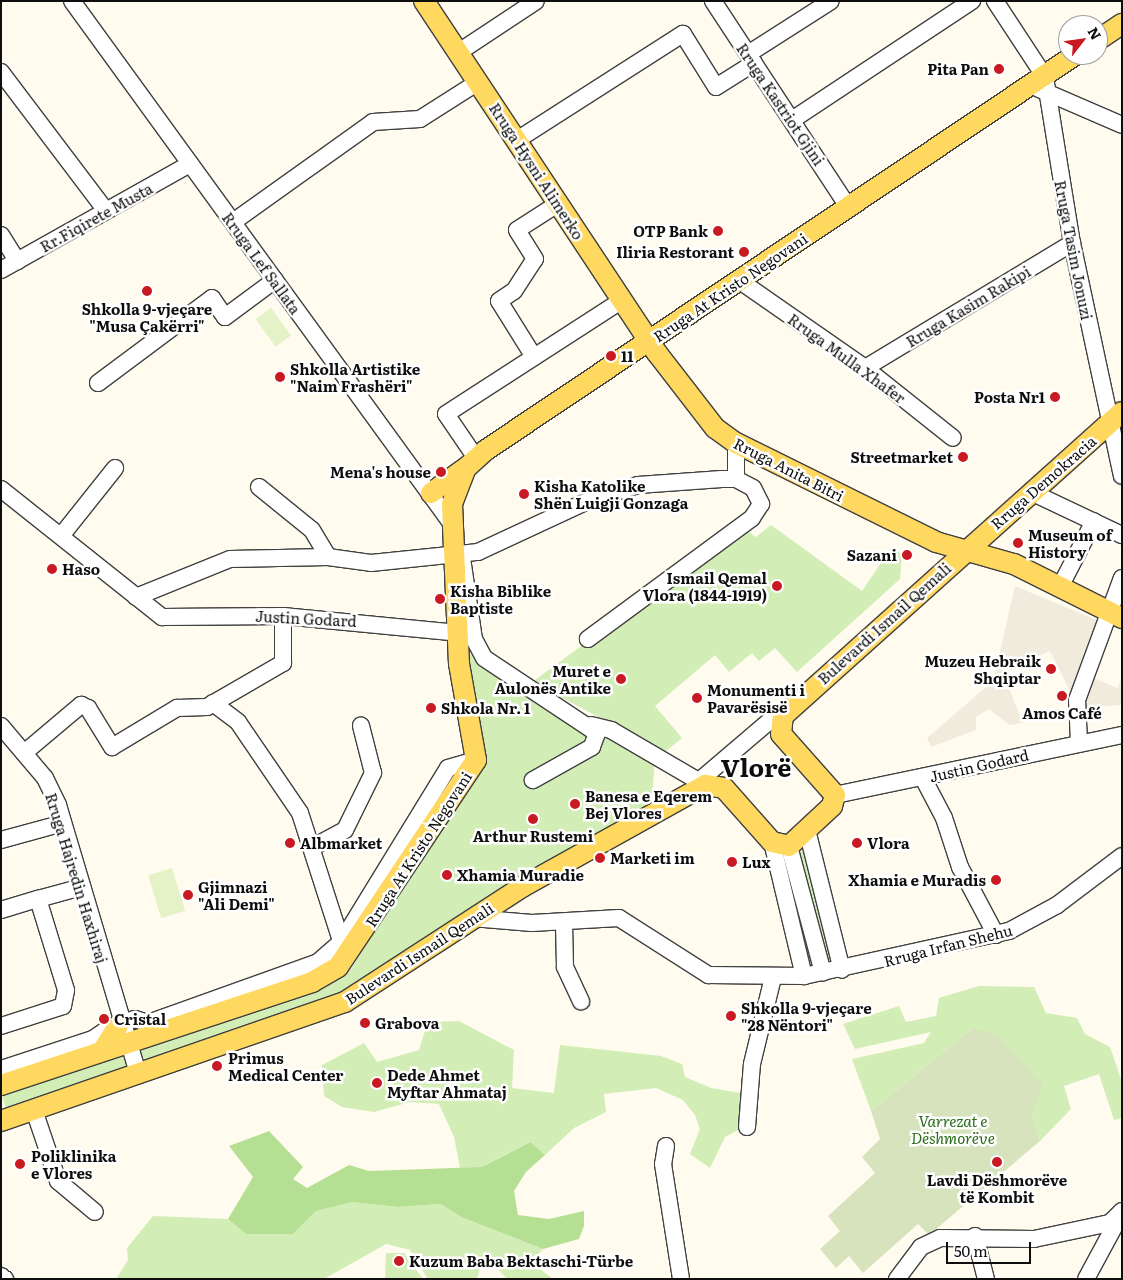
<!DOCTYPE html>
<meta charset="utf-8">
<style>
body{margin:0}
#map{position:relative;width:1123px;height:1280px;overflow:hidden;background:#fffcef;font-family:Literata,serif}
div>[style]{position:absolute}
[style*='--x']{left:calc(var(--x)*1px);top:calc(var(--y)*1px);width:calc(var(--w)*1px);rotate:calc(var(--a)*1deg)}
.green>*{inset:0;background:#d2edb5;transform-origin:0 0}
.forest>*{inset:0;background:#b5df93}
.cemetery>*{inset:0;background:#d7e3bd}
.pitch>*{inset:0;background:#e4f3c7;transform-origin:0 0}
.plaza>*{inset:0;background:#f0ebdd}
.roads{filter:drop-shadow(1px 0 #414141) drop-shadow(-1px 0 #414141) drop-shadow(0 1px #414141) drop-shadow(0 -1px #414141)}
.minor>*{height:16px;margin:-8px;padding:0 8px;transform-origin:8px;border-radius:8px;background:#fff}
.major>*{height:20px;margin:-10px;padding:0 10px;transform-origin:10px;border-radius:10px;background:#ffd85f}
.dots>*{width:14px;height:14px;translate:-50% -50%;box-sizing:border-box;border:2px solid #fff;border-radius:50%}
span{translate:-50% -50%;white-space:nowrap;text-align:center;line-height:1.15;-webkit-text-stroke:5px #fff;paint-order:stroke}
.poi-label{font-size:15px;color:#0e0e0e;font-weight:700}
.right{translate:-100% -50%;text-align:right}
.left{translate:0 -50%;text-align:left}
.street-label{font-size:15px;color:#0e0e0e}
.park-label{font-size:15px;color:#2a6b19;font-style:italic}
.town-label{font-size:25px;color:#0e0e0e;font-weight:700}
.frame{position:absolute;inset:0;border:2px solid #0e0e0e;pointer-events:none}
.north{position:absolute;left:1058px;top:15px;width:50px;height:50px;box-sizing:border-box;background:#fff;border:1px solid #9f9f9f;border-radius:50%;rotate:60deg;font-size:14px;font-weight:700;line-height:20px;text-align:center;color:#0e0e0e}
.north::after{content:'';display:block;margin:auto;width:18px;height:22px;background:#c91a23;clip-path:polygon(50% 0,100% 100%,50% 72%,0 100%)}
.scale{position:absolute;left:946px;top:1242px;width:85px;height:22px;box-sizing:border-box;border:2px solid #0e0e0e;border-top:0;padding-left:6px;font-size:15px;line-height:18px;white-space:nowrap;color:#0e0e0e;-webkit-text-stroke:4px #fff;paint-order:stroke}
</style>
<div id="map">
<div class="green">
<i style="clip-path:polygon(771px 525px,862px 591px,891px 548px,902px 554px,900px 579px,797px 672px,775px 648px,759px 661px,752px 653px,729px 672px,715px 655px,655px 706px,682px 738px,665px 752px,532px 682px,743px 528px,756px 537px)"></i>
<i style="clip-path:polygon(477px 653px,655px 758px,651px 810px,352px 992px,142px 1070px,136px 1048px,350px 971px,482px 758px,483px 744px,465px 655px)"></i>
<i style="left:806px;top:850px;width:114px;height:28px;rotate:76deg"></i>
<i style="clip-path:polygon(979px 986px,1034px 987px,1046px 1013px,1077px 1018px,1085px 1034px,1110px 1047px,1122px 1082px,1122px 1118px,1114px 1120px,1099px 1074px,1064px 1086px,1071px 1109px,1040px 1141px,1031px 1115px,973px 1028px,871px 1111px,852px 1059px,924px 1043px,931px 1032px,855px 1049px,843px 1024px,899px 1006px,906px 1022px,936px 1016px,939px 998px)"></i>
<i style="clip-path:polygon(459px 1021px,514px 1050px,512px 1088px,554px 1093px,560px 1045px,661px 1056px,682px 1064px,685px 1077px,711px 1088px,740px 1093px,740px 1129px,725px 1137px,710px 1168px,690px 1154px,700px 1129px,695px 1115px,683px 1100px,656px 1088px,604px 1094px,606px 1112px,574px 1128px,545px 1155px,529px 1142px,482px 1167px,460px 1168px,454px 1137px,439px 1104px,410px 1102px,374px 1112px,342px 1107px,324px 1096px,322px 1065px,364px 1043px,377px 1062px,419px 1050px,428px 1022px)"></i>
<i style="left:127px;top:1050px;width:24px;height:133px;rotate:73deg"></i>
<i style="clip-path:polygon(352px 1202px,397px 1207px,441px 1204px,461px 1217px,543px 1249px,531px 1262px,553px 1279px,507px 1279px,484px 1255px,477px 1279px,428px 1279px,410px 1250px,386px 1244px,324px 1279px,116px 1279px,128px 1260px,127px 1248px,153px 1216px,228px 1219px,246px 1234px,293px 1234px,316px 1211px)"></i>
<i style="clip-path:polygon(386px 1253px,404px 1253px,423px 1279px,385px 1279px)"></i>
</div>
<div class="forest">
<i style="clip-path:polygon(269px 1131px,303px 1167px,293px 1179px,307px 1188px,349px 1165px,369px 1171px,482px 1167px,530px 1142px,545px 1155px,526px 1172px,514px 1191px,518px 1215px,549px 1219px,584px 1211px,584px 1226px,579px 1239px,543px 1249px,461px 1217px,441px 1204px,397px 1207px,352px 1202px,316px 1211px,293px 1234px,246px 1234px,228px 1219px,253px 1177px,229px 1146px)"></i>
</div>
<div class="cemetery">
<i style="clip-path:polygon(973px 1028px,998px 1036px,1043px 1085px,1031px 1115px,1040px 1141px,929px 1235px,918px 1224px,863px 1273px,849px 1256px,836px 1268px,820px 1249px,840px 1231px,828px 1216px,875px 1173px,862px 1157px,880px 1139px,871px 1111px)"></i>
</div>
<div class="pitch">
<i style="left:271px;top:308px;width:34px;height:19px;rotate:54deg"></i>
<i style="left:172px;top:868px;width:45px;height:25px;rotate:73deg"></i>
</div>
<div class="plaza">
<i style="clip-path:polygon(1015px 586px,1104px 623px,1090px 676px,1117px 688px,1122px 678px,1122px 705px,1071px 708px,1069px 689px,1050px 651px,1003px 673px,1023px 723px,1009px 725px,989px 709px,976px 717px,976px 730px,931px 747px,927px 738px,993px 681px)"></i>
</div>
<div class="roads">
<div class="minor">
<i style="--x:72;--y:1;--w:650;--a:54.01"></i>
<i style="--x:713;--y:1;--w:248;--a:56.7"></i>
<i style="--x:995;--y:1;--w:91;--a:56.7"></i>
<i style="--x:1045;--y:77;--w:168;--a:80.8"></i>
<i style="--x:1072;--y:243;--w:238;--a:77.9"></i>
<i style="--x:459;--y:52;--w:92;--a:-33.5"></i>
<i style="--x:748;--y:54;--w:98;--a:-32.6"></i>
<i style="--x:1;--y:72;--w:174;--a:52.9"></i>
<i style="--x:1039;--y:89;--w:90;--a:23.4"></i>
<i style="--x:792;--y:120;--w:216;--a:-33.5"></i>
<i style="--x:517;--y:140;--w:197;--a:-32.6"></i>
<i style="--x:683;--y:34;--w:62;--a:58.1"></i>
<i style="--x:716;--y:87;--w:45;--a:-32.3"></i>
<i style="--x:233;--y:222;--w:172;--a:-35.5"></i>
<i style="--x:373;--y:122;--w:47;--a:-3.7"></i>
<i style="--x:420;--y:119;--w:69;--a:-32.5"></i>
<i style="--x:1;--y:235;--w:31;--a:58"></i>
<i style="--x:1;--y:270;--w:217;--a:-29.3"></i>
<i style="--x:740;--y:281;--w:152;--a:34.8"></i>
<i style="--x:865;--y:368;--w:112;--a:38.5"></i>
<i style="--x:534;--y:357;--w:66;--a:-122"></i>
<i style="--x:499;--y:301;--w:18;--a:-34"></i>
<i style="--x:514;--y:291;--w:38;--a:-57"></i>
<i style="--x:535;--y:259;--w:34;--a:-122"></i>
<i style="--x:517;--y:230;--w:50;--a:-32.7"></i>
<i style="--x:865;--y:368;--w:242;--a:-31.1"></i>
<i style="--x:98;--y:383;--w:142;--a:-36.7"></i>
<i style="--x:212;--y:298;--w:23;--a:56"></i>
<i style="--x:225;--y:317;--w:62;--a:-36.5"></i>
<i style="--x:736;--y:443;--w:36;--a:90"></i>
<i style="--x:476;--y:458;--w:53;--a:-124.3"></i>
<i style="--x:446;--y:414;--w:210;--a:-32.9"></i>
<i style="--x:259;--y:487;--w:68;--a:39.1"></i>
<i style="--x:312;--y:530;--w:31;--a:59"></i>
<i style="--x:328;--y:557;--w:43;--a:7.9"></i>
<i style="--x:371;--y:563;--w:108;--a:-5.9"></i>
<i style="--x:478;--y:552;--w:121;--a:-24.9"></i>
<i style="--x:588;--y:501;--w:52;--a:-17.7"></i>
<i style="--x:638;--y:485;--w:84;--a:-4.1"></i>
<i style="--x:722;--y:479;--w:14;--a:0"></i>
<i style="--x:736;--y:479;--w:19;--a:28"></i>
<i style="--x:753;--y:488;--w:18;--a:63"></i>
<i style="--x:761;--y:504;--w:17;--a:123"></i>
<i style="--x:752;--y:518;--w:204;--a:143.6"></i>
<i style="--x:1;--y:489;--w:206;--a:38.5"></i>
<i style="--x:162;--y:617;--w:121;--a:-0.5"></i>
<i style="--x:283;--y:616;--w:176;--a:5.5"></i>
<i style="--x:1031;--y:492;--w:101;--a:25.3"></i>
<i style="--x:61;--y:536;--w:87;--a:-51.5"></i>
<i style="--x:462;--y:558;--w:82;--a:81.6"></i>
<i style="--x:474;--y:639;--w:21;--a:62"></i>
<i style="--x:484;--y:658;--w:136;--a:33.6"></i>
<i style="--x:597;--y:733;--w:15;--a:110"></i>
<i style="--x:592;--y:747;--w:68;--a:150.8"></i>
<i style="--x:1060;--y:587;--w:74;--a:-62.7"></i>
<i style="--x:136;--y:597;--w:101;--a:-22"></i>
<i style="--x:230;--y:559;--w:98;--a:-1.2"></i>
<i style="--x:213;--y:703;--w:31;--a:37"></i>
<i style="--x:238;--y:722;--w:110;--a:55.7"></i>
<i style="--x:300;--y:813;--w:141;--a:72.2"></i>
<i style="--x:591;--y:725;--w:21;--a:14"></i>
<i style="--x:611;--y:730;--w:109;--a:30.3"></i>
<i style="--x:1;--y:726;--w:68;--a:49.8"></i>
<i style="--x:45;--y:778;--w:30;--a:64"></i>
<i style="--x:58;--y:805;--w:281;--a:73.4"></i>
<i style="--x:1079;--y:742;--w:42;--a:-92.7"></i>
<i style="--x:1077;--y:700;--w:130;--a:-69.8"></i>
<i style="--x:24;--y:753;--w:75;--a:-40.1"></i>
<i style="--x:81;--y:705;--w:8;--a:23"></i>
<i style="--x:88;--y:708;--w:46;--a:58.4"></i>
<i style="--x:112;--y:747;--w:76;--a:-31"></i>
<i style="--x:177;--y:708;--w:30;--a:-2"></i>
<i style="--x:207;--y:707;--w:88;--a:-30.1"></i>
<i style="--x:283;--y:663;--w:47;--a:-90"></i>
<i style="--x:923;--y:778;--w:45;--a:62.3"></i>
<i style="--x:944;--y:818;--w:52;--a:71.9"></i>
<i style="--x:960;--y:867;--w:77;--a:62.1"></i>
<i style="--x:699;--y:781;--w:97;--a:-40.4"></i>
<i style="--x:835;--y:795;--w:293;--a:-11.8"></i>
<i style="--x:807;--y:830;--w:144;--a:76"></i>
<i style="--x:1;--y:840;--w:64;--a:-15.3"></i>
<i style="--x:772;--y:842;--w:138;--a:76.6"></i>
<i style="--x:789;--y:846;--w:131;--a:75"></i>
<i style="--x:313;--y:847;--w:36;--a:-28"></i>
<i style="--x:345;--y:830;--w:64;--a:-63.8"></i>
<i style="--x:373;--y:773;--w:49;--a:-104.3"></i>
<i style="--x:1;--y:910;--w:39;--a:-17"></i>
<i style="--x:472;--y:918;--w:60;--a:4.8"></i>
<i style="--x:532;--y:923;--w:87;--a:-3.3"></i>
<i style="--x:619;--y:918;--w:106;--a:32.6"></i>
<i style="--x:708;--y:975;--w:96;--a:0.6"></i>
<i style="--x:804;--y:976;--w:210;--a:-12.4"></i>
<i style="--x:1009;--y:931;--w:55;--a:-28.4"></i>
<i style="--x:1057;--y:905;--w:81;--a:-37"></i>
<i style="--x:564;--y:923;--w:44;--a:88.7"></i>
<i style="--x:565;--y:967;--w:38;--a:65"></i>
<i style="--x:1;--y:1026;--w:65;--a:-17.9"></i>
<i style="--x:63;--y:1006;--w:16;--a:-79"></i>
<i style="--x:66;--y:990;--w:95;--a:-107.1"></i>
<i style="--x:38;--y:899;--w:46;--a:-15.3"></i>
<i style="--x:1;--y:1069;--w:97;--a:-18.1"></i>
<i style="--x:93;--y:1039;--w:21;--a:-35"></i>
<i style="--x:110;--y:1027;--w:26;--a:-18"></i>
<i style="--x:135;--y:1019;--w:14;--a:17"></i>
<i style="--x:148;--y:1023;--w:181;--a:-19.7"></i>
<i style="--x:318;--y:962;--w:32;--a:-41"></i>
<i style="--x:342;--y:941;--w:203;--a:-58.5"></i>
<i style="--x:448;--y:768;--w:29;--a:-16"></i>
<i style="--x:34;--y:1110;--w:75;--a:71.3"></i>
<i style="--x:58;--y:1181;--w:48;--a:40"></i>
<i style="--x:747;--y:1127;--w:63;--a:-85.5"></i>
<i style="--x:752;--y:1064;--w:89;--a:-76.4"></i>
<i style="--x:666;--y:1146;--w:18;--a:99"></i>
<i style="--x:663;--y:1164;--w:116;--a:81.1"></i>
<i style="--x:975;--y:1236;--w:44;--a:75.7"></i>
<i style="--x:1;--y:1276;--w:5;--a:37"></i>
<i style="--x:897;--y:1279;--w:40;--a:-53"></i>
<i style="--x:921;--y:1247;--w:21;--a:-25"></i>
<i style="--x:940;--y:1238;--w:94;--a:0.6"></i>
<i style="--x:1034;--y:1239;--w:78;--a:-11.9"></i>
<i style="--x:1110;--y:1223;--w:17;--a:-45"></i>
<i style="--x:1086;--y:1279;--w:69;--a:-61.6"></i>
</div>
<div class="major">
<i style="--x:424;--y:1;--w:422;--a:56.5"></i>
<i style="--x:657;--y:353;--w:95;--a:52.3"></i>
<i style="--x:715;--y:428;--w:26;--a:36"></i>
<i style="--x:736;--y:443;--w:223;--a:26.3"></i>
<i style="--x:936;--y:542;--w:81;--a:15.8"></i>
<i style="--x:1014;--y:564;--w:121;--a:26.6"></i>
<i style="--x:1098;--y:40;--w:29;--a:-34"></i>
<i style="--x:431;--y:493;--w:39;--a:-36"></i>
<i style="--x:103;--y:1050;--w:28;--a:-58"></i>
<i style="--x:1;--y:1085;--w:328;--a:-18.3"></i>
<i style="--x:312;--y:982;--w:30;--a:-30"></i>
<i style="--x:338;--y:967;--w:249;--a:-56.3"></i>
<i style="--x:476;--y:760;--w:97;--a:-100"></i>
<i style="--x:459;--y:664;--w:160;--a:-92.5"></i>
<i style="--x:452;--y:504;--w:39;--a:-69"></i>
<i style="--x:466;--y:468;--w:27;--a:-42"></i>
<i style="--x:486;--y:450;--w:709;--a:-33.85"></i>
<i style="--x:1;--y:1121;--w:364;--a:-19.1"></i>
<i style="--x:345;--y:1002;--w:211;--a:-33"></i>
<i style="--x:522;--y:887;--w:210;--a:-29.1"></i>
<i style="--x:705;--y:785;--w:19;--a:9"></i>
<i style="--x:724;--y:788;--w:72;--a:48.4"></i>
<i style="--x:772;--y:842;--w:17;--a:13"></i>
<i style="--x:789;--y:846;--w:59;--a:-42.9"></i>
<i style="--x:832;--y:806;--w:11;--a:-75"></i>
<i style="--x:835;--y:795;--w:81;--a:-131.5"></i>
<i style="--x:781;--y:734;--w:18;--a:-84"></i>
<i style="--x:783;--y:716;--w:455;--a:-41.9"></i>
</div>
</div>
<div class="dots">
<i style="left:999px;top:69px;background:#c91a23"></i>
<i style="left:718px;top:231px;background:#c91a23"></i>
<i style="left:744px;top:252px;background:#c91a23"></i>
<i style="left:147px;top:291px;background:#c91a23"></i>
<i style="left:611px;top:356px;background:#c91a23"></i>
<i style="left:280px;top:377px;background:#c91a23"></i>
<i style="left:1055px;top:397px;background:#c91a23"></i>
<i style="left:963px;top:457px;background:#c91a23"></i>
<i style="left:441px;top:472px;background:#c91a23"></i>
<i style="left:524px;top:494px;background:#c91a23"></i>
<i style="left:1018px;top:543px;background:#c91a23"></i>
<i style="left:907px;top:555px;background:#c91a23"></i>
<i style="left:52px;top:569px;background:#c91a23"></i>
<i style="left:777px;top:586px;background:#c91a23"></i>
<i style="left:440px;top:599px;background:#c91a23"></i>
<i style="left:1051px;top:669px;background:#c91a23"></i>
<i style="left:621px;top:679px;background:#c91a23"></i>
<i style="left:1062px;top:696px;background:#c91a23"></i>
<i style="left:697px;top:698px;background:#c91a23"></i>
<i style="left:431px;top:708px;background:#c91a23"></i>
<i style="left:575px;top:804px;background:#c91a23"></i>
<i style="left:533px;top:819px;background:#c91a23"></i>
<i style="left:290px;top:843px;background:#c91a23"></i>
<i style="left:857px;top:843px;background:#c91a23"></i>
<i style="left:600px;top:858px;background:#c91a23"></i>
<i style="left:732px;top:862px;background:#c91a23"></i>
<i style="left:447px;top:875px;background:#c91a23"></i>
<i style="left:996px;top:880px;background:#c91a23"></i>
<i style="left:188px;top:895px;background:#c91a23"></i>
<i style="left:731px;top:1016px;background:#c91a23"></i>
<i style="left:104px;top:1019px;background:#c91a23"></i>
<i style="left:365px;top:1023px;background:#c91a23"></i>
<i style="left:217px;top:1066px;background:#c91a23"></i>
<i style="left:377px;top:1083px;background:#c91a23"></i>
<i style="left:997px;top:1162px;background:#c91a23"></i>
<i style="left:20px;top:1164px;background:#c91a23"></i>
<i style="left:399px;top:1261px;background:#c91a23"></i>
</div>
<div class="poi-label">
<span class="right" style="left:989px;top:69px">Pita Pan</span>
<span class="right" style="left:708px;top:231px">OTP Bank</span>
<span class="right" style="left:734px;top:252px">Iliria Restorant</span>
<span style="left:147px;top:317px">Shkolla 9-vjeçare<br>"Musa Çakërri"</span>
<span class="left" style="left:621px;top:356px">11</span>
<span class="left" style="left:290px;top:377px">Shkolla Artistike<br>"Naim Frashëri"</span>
<span class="right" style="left:1045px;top:397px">Posta Nr1</span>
<span class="right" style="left:953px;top:457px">Streetmarket</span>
<span class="right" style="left:431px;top:472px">Mena's house</span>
<span class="left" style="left:534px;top:494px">Kisha Katolike<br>Shën Luigji Gonzaga</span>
<span class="left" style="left:1028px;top:543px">Museum of<br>History</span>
<span class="right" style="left:897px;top:555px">Sazani</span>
<span class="left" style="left:62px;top:569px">Haso</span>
<span class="right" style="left:767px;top:586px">Ismail Qemal<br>Vlora (1844-1919)</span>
<span class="left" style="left:450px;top:599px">Kisha Biblike<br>Baptiste</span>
<span class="right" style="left:1041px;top:669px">Muzeu Hebraik<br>Shqiptar</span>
<span class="right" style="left:611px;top:679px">Muret e<br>Aulonës Antike</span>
<span class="left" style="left:707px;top:698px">Monumenti i<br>Pavarësisë</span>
<span class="left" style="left:441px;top:708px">Shkola Nr. 1</span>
<span style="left:1062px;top:713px">Amos Café</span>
<span class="left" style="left:585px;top:804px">Banesa e Eqerem<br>Bej Vlores</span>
<span style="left:533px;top:836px">Arthur Rustemi</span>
<span class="left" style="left:300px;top:843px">Albmarket</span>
<span class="left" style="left:867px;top:843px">Vlora</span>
<span class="left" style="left:610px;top:858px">Marketi im</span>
<span class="left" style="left:742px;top:862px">Lux</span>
<span class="left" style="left:457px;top:875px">Xhamia Muradie</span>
<span class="right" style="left:986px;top:880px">Xhamia e Muradis</span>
<span class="left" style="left:198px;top:895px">Gjimnazi<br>"Ali Demi"</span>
<span class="left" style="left:741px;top:1016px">Shkolla 9-vjeçare<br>"28 Nëntori"</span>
<span class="left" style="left:114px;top:1019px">Cristal</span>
<span class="left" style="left:375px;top:1023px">Grabova</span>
<span class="left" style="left:228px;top:1066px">Primus<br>Medical Center</span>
<span class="left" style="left:387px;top:1083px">Dede Ahmet<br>Myftar Ahmataj</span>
<span class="left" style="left:31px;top:1164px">Poliklinika<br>e Vlores</span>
<span style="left:997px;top:1188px">Lavdi Dëshmorëve<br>të Kombit</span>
<span class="left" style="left:409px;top:1261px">Kuzum Baba Bektaschi-Türbe</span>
</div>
<div class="street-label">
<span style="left:781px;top:104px;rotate:56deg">Rruga Kastriot Gjini</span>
<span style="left:537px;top:171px;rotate:57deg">Rruga Hysni Alimerko</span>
<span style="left:96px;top:217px;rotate:-29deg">Rr.Fiqirete Musta</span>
<span style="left:1074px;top:250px;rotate:79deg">Rruga Tasim Jonuzi</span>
<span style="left:262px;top:263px;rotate:54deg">Rruga Lef Sallata</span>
<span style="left:730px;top:287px;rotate:-34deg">Rruga At Kristo Negovani</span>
<span style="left:968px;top:306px;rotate:-31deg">Rruga Kasim Rakipi</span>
<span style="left:847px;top:358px;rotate:36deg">Rruga Mulla Xhafer</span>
<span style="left:789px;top:469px;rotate:27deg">Rruga Anita Bitri</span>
<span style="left:1043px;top:482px;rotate:-41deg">Rruga Demokracia</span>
<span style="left:306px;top:618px;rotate:3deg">Justin Godard</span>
<span style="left:884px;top:623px;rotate:-42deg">Bulevardi Ismail Qemali</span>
<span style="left:979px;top:765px;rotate:-13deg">Justin Godard</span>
<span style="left:418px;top:849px;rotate:-57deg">Rruga At Kristo Negovani</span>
<span style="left:77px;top:878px;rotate:73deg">Rruga Hajredin Haxhiraj</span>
<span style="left:948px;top:945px;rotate:-14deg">Rruga Irfan Shehu</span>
<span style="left:419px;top:953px;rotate:-33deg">Bulevardi Ismail Qemali</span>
</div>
<div class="park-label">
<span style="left:953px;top:1129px">Varrezat e<br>Dëshmorëve</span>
</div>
<div class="town-label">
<span style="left:756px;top:767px">Vlorë</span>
</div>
<div class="frame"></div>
<div class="north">N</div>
<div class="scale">50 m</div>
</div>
